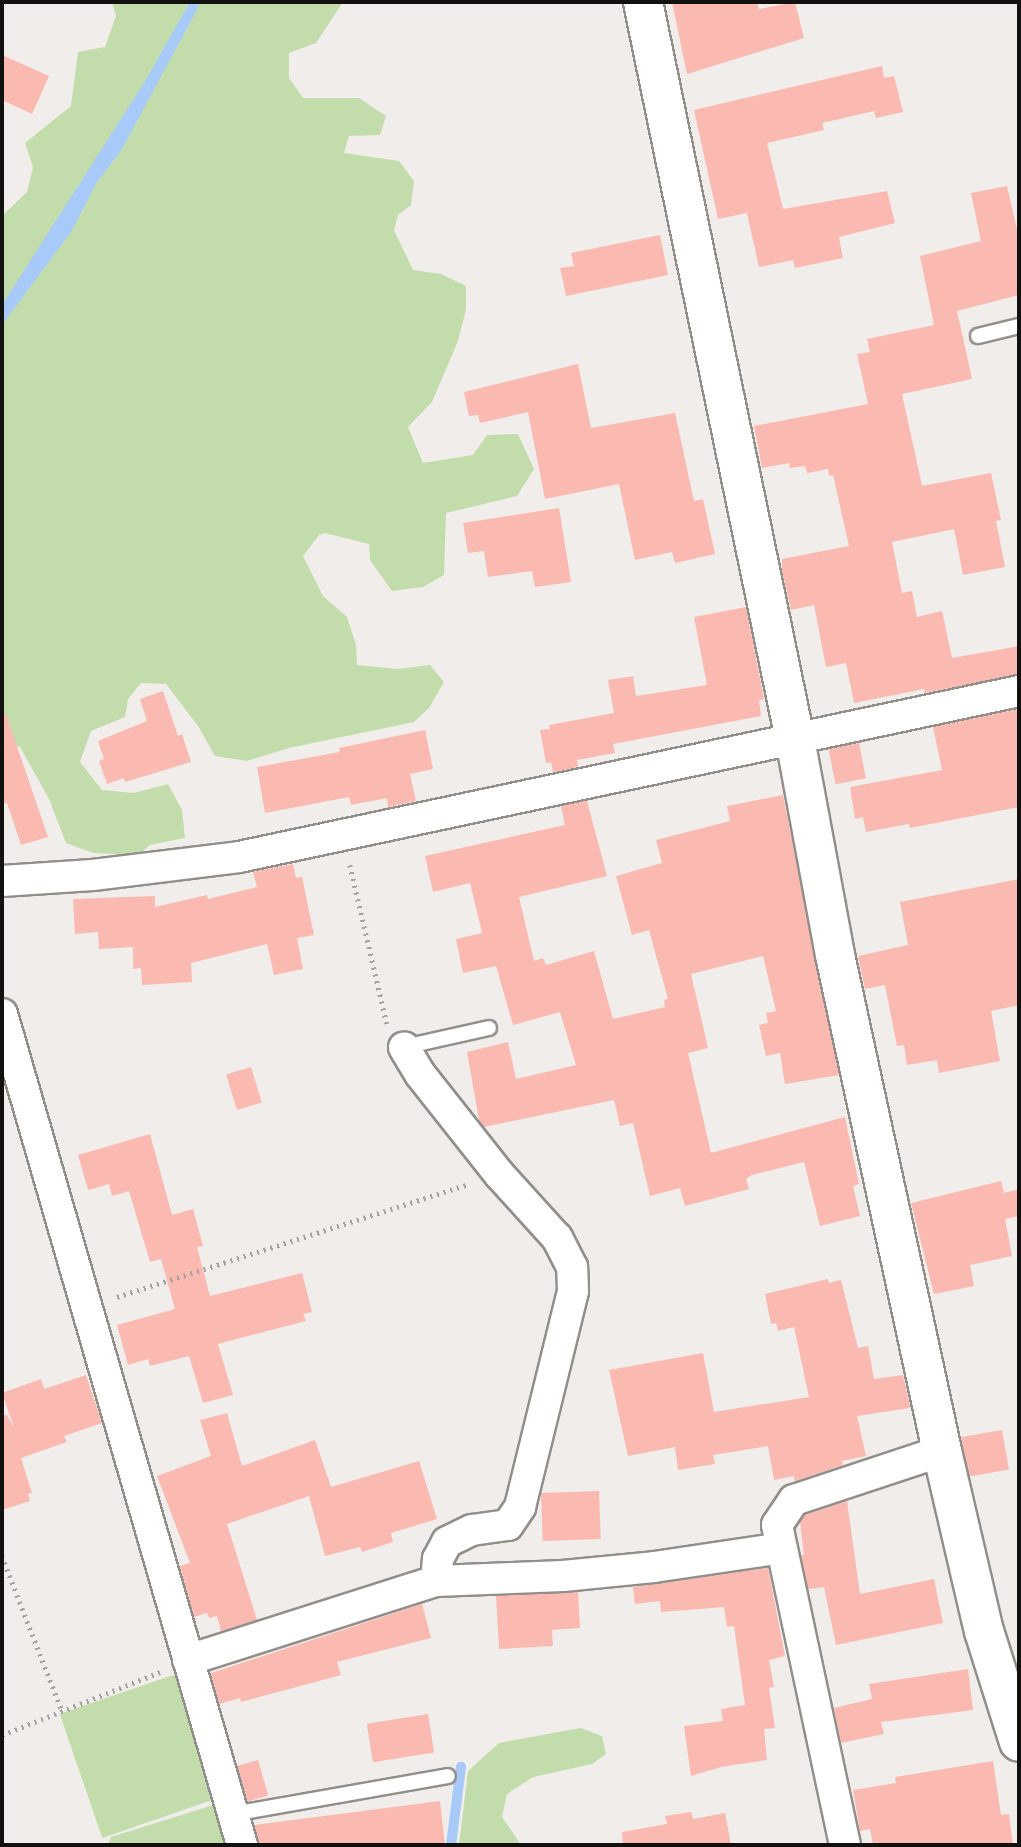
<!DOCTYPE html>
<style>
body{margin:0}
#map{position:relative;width:1021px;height:1847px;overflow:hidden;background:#f1edea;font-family:Overpass,sans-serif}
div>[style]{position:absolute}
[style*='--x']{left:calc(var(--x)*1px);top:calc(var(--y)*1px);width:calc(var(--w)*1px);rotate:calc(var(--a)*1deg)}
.green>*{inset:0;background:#c2ddab;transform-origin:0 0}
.water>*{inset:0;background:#a8caf9}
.stream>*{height:10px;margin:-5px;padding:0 5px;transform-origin:5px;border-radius:5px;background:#a8caf9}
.building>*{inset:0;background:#fabab2;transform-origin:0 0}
.path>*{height:4.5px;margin-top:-2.25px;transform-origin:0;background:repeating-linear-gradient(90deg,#a4a19f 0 2px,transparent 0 7px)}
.roads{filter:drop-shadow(2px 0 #928f8b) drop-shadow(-2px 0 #928f8b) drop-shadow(0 2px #928f8b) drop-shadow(0 -2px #928f8b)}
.lane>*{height:14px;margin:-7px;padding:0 7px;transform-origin:7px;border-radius:7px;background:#fff}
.street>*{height:30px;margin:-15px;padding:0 15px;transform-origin:15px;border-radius:15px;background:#fff}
.secondary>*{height:38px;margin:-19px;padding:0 19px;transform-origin:19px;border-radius:19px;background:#fff}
span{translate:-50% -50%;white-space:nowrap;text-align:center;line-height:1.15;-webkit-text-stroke:6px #fffbf7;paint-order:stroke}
.frame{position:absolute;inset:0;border:4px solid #121110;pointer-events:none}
</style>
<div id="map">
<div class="green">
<i style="clip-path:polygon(112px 2px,343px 2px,316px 43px,289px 53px,289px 78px,303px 98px,359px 98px,386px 116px,380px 135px,349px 136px,344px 153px,399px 161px,414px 181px,411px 205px,398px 215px,394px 230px,413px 270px,441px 274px,466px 286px,466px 309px,458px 341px,432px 402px,408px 427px,423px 463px,473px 455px,487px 435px,518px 434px,534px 469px,517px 496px,446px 513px,444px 575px,423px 587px,392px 591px,370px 560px,369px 544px,325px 533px,319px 535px,303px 556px,323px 596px,347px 617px,356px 645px,357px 665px,398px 669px,430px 665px,444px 682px,429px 708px,414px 722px,289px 748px,247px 761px,215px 756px,198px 726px,166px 684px,141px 683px,128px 699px,125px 717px,91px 731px,80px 762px,102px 790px,133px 793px,168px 784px,182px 810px,185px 838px,150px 845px,138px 855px,93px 853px,66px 843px,49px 799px,20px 747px,2px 744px,2px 216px,27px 192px,33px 167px,25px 143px,71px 106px,78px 52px,105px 47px,116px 16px)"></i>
<i style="left:176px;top:1674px;width:131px;height:123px;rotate:71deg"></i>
<i style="clip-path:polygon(581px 1728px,602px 1736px,606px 1754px,592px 1764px,533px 1777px,507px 1794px,502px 1817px,521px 1845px,459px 1845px,468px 1771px,499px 1743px)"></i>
<i style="clip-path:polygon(223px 1802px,234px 1845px,108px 1845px,111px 1837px)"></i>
</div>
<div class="water">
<i style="clip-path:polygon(190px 2px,201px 2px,121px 151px,97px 182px,71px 232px,2px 325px,2px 305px,144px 83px)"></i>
</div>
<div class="stream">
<i style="--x:451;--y:1845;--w:79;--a:-82.7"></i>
</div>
<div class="building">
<i style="clip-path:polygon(672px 2px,757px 2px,759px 9px,795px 2px,804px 38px,687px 74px)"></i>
<i style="clip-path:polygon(2px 55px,49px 76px,32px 114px,2px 100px)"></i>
<i style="clip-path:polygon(882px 66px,884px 78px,894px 76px,903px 112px,876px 118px,874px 111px,822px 123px,824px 130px,767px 143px,783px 209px,887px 191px,895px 223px,839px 237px,843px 258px,795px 268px,793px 260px,759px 267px,747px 213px,718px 219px,694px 110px)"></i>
<i style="clip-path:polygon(1007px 186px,1019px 238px,1019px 295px,957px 311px,972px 379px,902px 394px,922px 486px,991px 473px,1001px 520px,996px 521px,1005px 567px,963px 575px,954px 529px,892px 542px,902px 593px,912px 591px,917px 617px,942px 611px,952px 658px,1019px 646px,1019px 674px,925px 693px,924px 689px,854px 703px,846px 663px,826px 667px,814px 605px,791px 610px,782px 570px,782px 559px,849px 546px,833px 475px,829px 476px,828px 469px,807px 473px,805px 466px,790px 468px,789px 463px,762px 468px,754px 426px,868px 404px,857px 354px,870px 352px,867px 339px,934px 325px,920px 256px,981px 241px,971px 193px)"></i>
<i style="clip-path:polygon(660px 235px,668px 275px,566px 296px,560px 268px,574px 266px,571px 253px)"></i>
<i style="clip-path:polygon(578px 364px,591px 428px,675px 413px,694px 501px,703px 499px,715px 554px,675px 563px,672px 552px,635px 560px,619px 484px,545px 499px,528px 412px,480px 423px,478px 415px,469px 416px,464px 392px)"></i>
<i style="clip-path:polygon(559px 508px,571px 582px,535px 587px,532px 571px,488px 577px,484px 551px,468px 553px,463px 523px)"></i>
<i style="clip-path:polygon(746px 607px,764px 699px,759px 700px,761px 716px,613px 744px,615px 753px,577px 760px,578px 767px,553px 772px,551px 762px,546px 763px,540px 730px,550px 729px,549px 725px,614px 713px,608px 680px,633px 676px,636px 696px,707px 685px,694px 617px)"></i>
<i style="clip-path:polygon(163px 691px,178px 736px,182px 734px,191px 762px,125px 782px,124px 778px,107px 784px,99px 761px,104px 759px,98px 741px,147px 721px,140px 699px)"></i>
<i style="clip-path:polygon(1019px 709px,1019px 807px,910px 828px,909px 824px,866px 832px,863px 817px,855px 819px,850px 787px,942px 770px,933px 727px)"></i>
<i style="clip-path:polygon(6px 714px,48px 837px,21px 845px,7px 803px,2px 804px,2px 715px)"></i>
<i style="clip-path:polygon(425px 730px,433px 769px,410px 774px,416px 801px,388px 807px,387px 798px,351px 805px,349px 797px,265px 813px,257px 767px,340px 752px,339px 748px)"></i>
<i style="left:859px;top:743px;width:36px;height:31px;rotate:79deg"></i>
<i style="clip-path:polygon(783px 795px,839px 1075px,785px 1084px,780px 1053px,766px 1056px,759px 1025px,768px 1023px,766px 1013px,776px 1011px,763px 956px,691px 974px,708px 1048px,688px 1053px,711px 1153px,845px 1117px,859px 1184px,853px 1186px,860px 1216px,820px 1226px,804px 1162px,752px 1175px,746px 1179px,749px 1189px,685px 1206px,680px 1188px,650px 1196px,633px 1123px,620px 1126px,614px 1100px,484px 1127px,479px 1120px,467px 1052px,508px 1042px,516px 1079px,576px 1065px,560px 1012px,513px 1025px,496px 966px,463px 973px,456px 939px,482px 933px,470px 883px,433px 892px,425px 856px,565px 825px,561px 806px,587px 801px,607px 876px,519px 897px,534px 961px,543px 958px,546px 965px,594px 951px,613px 1019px,665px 1007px,664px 1000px,668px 999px,649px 930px,632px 935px,616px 876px,662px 863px,656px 840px,730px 821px,727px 806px)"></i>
<i style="clip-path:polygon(293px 864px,296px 878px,302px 877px,314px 935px,297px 938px,303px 969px,274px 975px,267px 944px,191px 963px,192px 982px,142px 985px,141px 968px,133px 969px,133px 947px,99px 949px,98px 932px,75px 934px,73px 899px,155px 896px,155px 907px,207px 895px,208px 899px,257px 887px,253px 872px)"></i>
<i style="clip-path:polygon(1019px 879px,1019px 1005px,991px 1011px,1000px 1061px,939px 1073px,937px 1060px,907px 1065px,904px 1045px,897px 1046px,885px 985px,865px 989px,858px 956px,908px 945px,900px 902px)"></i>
<i style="left:251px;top:1067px;width:37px;height:26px;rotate:73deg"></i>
<i style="clip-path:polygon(150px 1134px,172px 1215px,193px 1209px,203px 1246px,197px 1247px,210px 1296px,302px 1273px,312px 1312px,303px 1314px,306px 1321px,218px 1344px,233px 1395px,203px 1403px,189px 1356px,150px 1366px,148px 1359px,128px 1365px,117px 1325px,175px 1309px,161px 1259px,150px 1262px,129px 1191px,112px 1196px,109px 1184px,88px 1190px,78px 1155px)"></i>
<i style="clip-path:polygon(1001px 1181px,1004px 1193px,1019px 1189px,1019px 1216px,1005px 1219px,1012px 1256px,970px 1265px,974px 1286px,934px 1294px,911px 1203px)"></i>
<i style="clip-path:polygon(828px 1279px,829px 1283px,841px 1280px,858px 1348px,868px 1346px,874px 1379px,903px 1375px,909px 1401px,910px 1408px,857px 1416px,866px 1456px,842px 1461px,843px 1465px,795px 1481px,794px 1476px,774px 1480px,768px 1446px,713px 1455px,715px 1464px,678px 1470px,675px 1447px,628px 1456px,609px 1370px,703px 1353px,714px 1412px,809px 1397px,794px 1327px,778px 1331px,776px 1323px,771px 1324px,765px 1294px)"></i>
<i style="clip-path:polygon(86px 1375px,102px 1423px,64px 1436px,67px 1442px,21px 1458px,32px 1493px,28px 1494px,30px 1501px,2px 1510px,2px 1416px,7px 1415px,14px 1428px,2px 1393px,41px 1379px,44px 1389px)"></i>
<i style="clip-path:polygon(227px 1413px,242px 1466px,315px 1440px,331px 1487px,419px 1461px,437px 1519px,391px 1533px,393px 1542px,362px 1552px,360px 1547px,325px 1556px,309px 1496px,227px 1524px,257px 1620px,221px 1631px,217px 1616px,209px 1618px,207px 1613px,194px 1617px,180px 1566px,190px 1563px,157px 1476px,211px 1456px,200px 1420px)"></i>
<i style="left:1002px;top:1430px;width:40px;height:42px;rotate:80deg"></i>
<i style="left:599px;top:1491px;width:48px;height:58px;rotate:88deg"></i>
<i style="clip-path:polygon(847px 1501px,860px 1594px,934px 1579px,943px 1623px,836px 1645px,824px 1587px,808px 1589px,801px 1555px,804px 1555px,800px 1522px,805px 1515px)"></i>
<i style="clip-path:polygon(768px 1568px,785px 1656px,769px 1660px,774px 1687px,769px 1688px,775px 1728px,764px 1729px,767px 1760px,721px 1767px,691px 1776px,684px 1726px,723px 1721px,721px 1709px,745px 1705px,734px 1626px,727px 1627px,724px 1607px,661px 1612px,660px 1601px,635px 1604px,633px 1587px)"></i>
<i style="clip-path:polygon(578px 1592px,580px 1628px,552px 1630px,553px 1646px,499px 1649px,496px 1596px)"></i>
<i style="clip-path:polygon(422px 1604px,431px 1638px,337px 1662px,341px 1675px,241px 1702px,240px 1698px,219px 1704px,211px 1673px)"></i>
<i style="clip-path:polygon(968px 1669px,973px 1710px,881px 1722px,884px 1734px,841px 1743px,834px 1708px,872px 1699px,869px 1684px)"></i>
<i style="left:428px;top:1714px;width:39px;height:62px;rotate:81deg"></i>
<i style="left:258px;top:1760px;width:37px;height:22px;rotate:74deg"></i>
<i style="clip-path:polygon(993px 1761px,1001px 1815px,1009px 1814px,1013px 1845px,873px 1845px,870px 1829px,860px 1831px,853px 1790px,896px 1783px,895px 1777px)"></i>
<i style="clip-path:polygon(440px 1801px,445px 1845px,259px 1845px,254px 1825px)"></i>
<i style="clip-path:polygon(691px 1812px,693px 1819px,725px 1813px,731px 1845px,623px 1845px,622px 1832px,667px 1824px,665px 1816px)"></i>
</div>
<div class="path">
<i style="--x:350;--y:865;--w:163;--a:76.9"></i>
<i style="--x:117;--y:1297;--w:369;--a:-17.8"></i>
<i style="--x:2;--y:1556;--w:166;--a:68.8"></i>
<i style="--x:2;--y:1735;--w:170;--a:-21.7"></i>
</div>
<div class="roads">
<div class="lane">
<i style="--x:978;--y:336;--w:42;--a:-13.7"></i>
<i style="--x:404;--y:1047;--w:87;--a:-12.6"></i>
<i style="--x:233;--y:1814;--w:218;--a:-10"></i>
</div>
<div class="street">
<i style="--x:2;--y:881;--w:91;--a:-3.8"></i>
<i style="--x:93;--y:875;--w:147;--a:-7"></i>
<i style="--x:239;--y:857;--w:797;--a:-12.01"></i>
<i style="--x:2;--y:1014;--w:865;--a:73.89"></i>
<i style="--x:436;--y:1581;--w:127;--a:-2.3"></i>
<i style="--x:563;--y:1576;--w:91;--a:-5.6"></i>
<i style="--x:654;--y:1567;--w:129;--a:-8.4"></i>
<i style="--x:188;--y:1660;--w:260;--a:-17.7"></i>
<i style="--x:436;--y:1581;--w:22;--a:-85"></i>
<i style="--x:438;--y:1559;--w:19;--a:-62"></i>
<i style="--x:447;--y:1542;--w:28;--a:-26"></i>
<i style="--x:472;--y:1530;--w:36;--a:-8"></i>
<i style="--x:508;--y:1525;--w:22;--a:-56"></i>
<i style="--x:520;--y:1507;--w:222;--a:-76.2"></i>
<i style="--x:573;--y:1291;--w:24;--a:-92"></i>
<i style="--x:572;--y:1267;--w:33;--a:-117"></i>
<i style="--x:557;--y:1238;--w:86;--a:-132.2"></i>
<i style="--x:499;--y:1174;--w:127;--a:-128.3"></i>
<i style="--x:420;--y:1074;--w:31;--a:-121"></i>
<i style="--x:845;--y:1845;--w:327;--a:-102"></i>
<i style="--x:777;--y:1525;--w:30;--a:-56"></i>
<i style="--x:794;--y:1500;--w:156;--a:-18.3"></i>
</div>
<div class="secondary">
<i style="--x:643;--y:2;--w:753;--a:78.35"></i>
<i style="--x:795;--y:739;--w:220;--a:79.5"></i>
<i style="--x:835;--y:955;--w:507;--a:77.83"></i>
<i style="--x:942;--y:1451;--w:185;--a:76.9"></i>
<i style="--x:984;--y:1631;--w:116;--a:72.5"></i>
</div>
</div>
<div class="frame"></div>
</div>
